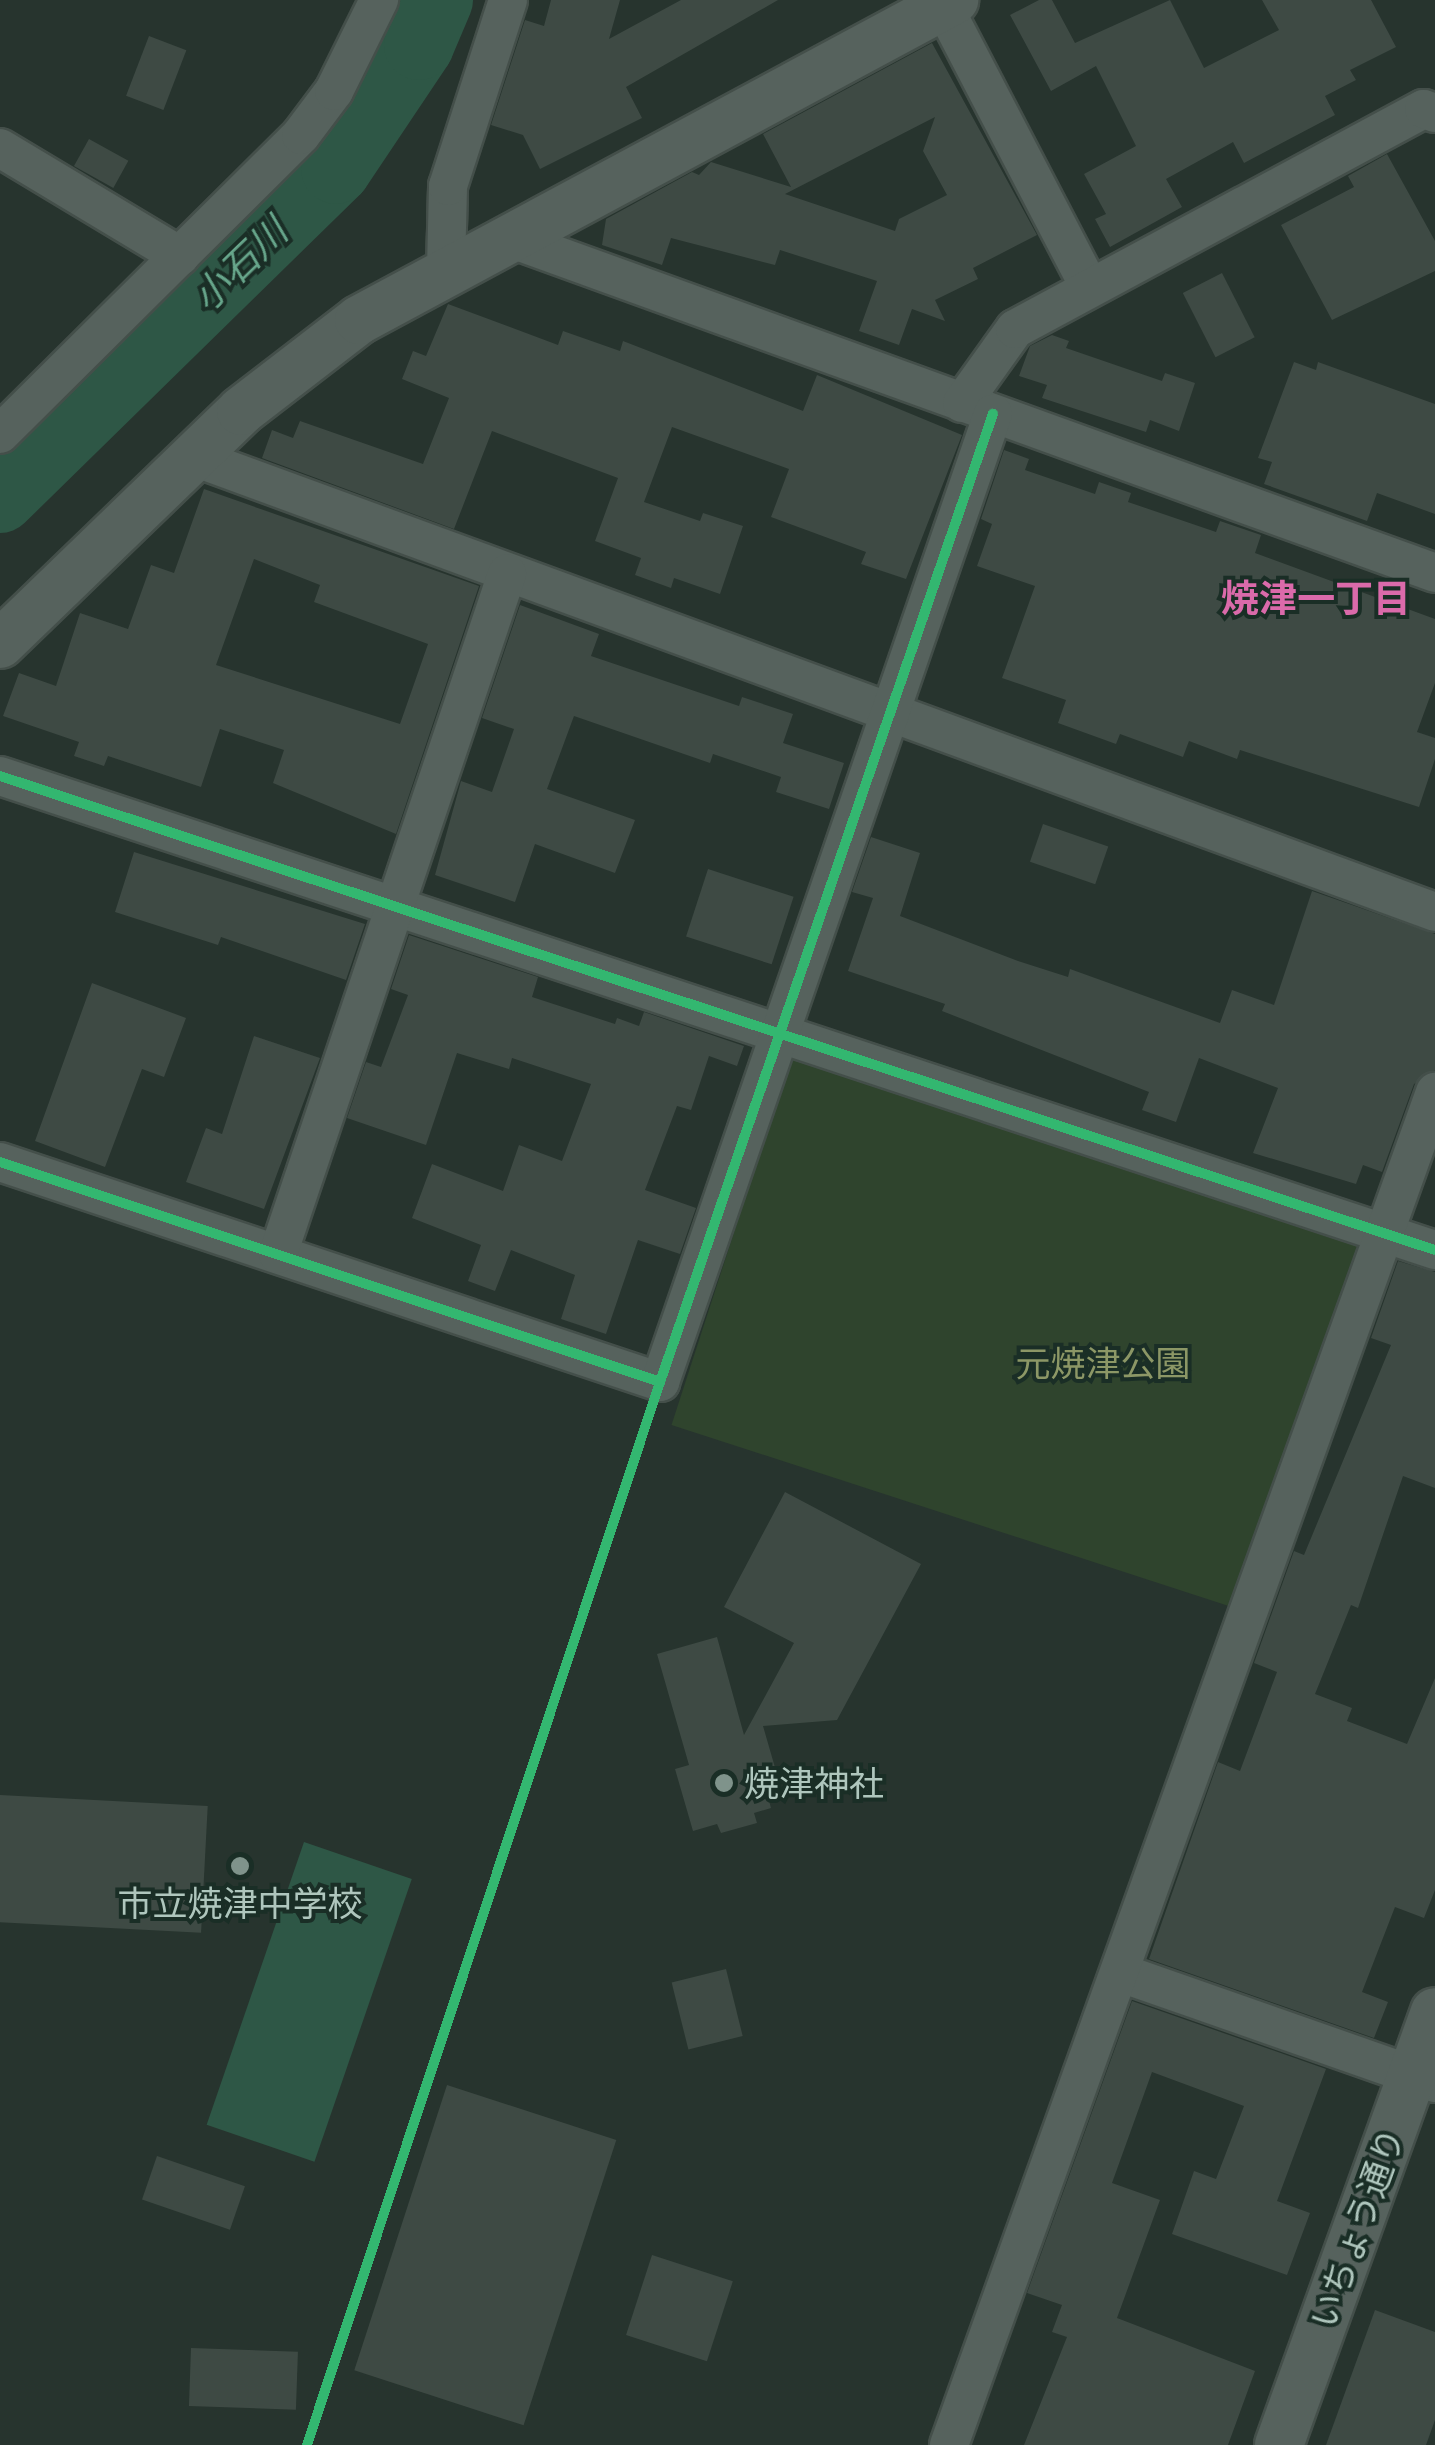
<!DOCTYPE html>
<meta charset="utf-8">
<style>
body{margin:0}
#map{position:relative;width:1435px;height:2445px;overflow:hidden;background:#27342e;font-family:"PT Sans","Noto Sans JP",sans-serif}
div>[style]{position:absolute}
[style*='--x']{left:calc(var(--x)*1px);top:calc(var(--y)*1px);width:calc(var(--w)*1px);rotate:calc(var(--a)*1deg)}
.green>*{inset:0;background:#2f442d;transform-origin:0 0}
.water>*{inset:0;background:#2e5746;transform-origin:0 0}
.river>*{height:70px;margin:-35px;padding:0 35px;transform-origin:35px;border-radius:35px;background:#2e5746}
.building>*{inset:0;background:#3e4a44;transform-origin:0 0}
.roads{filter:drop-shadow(2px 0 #444f4a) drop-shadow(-2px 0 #444f4a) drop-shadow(0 2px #444f4a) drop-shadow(0 -2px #444f4a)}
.minor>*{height:38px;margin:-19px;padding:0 19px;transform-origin:19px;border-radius:19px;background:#56625d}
.tertiary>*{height:48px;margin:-24px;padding:0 24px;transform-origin:24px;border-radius:24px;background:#56625d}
.cycleway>*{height:10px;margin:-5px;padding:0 5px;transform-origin:5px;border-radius:5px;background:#33b770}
.dots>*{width:28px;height:28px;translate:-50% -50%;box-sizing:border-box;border:5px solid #1a2e26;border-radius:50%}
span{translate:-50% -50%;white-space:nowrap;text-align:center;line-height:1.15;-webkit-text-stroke:8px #1a2e26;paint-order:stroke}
.park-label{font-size:35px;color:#8c9766}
.poi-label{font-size:35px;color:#afc6bd}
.left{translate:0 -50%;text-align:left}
.street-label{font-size:35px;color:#afc6bd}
.water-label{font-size:38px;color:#67a68b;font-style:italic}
.neighbourhood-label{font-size:38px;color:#da6aaa;font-weight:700}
</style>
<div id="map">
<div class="green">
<i style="left:792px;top:1054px;width:598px;height:390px;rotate:18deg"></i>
</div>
<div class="water">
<i style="left:304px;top:1842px;width:114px;height:299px;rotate:19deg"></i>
</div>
<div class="river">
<i style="--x:0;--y:498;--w:470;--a:-44.4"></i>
<i style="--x:336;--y:169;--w:149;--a:-56.2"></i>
<i style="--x:419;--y:45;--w:49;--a:-67.1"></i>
</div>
<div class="building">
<i style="clip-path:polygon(551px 0,620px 0,609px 39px,681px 0,778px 0,626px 87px,642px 118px,540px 169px,523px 135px,491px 125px,525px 20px,544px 26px)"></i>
<i style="clip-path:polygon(1039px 0,1052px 0,1075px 43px,1170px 0,1204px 68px,1279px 30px,1262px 0,1371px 0,1396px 47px,1350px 70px,1356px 80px,1325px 96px,1335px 115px,1244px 163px,1233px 142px,1166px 179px,1182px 207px,1110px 247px,1095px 219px,1106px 214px,1084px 174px,1136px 146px,1096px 66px,1051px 91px,1010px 15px)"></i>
<i style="left:149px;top:36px;width:40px;height:64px;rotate:21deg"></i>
<i style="clip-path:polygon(evenodd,932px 43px,1037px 235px,973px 268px,978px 279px,935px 300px,945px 321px,912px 309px,899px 345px,859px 331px,877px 281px,780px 250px,775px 265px,671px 238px,662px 265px,602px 245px,606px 219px,692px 172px,699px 175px,711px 162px,791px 187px,763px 134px,932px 43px,935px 117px,923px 151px,947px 195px,899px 219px,895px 231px,785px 194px,935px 117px)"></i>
<i style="left:89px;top:139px;width:45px;height:31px;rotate:29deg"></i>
<i style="clip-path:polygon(1387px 154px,1435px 241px,1435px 271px,1332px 320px,1281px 225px,1354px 187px,1348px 176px)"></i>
<i style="left:1222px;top:273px;width:72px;height:44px;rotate:63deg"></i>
<i style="clip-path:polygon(448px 304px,558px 345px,563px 331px,620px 351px,623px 341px,803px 411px,817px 375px,962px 435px,906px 579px,861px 564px,866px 552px,771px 517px,789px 469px,672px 427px,644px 502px,700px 521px,703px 513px,743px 526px,720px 594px,674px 578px,671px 588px,635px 575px,641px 558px,595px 541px,618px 478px,492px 431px,454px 529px,262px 458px,272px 430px,293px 438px,300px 421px,423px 464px,449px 398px,402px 379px,413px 351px,426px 356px)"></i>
<i style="clip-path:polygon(1052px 335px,1069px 341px,1066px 348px,1162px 381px,1165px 373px,1195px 383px,1179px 431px,1150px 420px,1146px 432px,1042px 398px,1047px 385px,1019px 376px,1030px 346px)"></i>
<i style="clip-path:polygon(1294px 362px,1316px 370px,1318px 362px,1435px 404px,1435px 514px,1377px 493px,1367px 521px,1264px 484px,1272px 462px,1258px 458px)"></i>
<i style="clip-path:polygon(1004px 450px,1029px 459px,1025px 470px,1095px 494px,1099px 482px,1131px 493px,1128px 502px,1216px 532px,1220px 521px,1261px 535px,1255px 553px,1435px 619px,1435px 683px,1417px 732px,1435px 738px,1435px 759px,1419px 807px,1240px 750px,1237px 759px,1189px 741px,1183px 757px,1120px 734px,1116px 744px,1058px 723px,1066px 700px,1002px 678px,1035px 586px,977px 566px,992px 524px,981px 519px)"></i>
<i style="clip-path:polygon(evenodd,204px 489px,479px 586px,396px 834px,273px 783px,284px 750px,220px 729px,201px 787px,108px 756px,104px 766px,74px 756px,79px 742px,3px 716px,19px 673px,56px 686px,80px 613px,128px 629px,151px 565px,174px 573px,204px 489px,254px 559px,320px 585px,314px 602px,428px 644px,400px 724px,216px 665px,254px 559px)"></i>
<i style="clip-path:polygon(520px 605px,599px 634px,591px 656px,739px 706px,742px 697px,793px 714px,783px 743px,844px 763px,829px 809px,776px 792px,781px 777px,713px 754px,710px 763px,574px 716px,547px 789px,635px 820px,615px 873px,535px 844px,515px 902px,435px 875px,461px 781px,492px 792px,514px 729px,482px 718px)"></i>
<i style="left:1043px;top:824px;width:69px;height:40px;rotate:19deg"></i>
<i style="clip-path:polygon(871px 837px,920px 853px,900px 916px,1018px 961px,1068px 977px,1070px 969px,1220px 1023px,1232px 990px,1274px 1005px,1312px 891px,1435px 934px,1435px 1070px,1414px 1084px,1382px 1172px,1363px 1165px,1356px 1184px,1253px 1153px,1278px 1088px,1199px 1058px,1176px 1122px,1142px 1110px,1149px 1092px,942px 1011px,945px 1004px,848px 971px,873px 898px,852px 892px)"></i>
<i style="clip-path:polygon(134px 852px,365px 924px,346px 980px,221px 937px,218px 945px,115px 912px)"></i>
<i style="left:708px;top:869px;width:90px;height:71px;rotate:18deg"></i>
<i style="clip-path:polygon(409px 935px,538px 977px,532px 997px,615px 1024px,617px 1018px,639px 1026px,644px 1012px,744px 1046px,737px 1066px,709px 1056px,691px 1110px,677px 1106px,645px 1190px,696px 1208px,680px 1254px,638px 1240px,606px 1334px,561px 1319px,575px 1275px,511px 1250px,495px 1291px,468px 1281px,481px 1245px,412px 1218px,432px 1164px,503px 1191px,519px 1145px,562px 1161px,591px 1084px,512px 1058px,509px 1069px,457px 1053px,426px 1145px,347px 1118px,366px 1062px,381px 1067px,408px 995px,391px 989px)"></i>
<i style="clip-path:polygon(92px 983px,186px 1018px,164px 1077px,142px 1069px,105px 1167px,35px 1141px)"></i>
<i style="clip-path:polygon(254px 1036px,320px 1058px,264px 1209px,186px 1182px,206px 1128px,222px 1134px)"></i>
<i style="clip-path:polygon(1398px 1261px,1435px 1272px,1435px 1488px,1403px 1476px,1358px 1608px,1351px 1605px,1315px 1694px,1352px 1708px,1347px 1721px,1407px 1744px,1435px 1678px,1435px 1890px,1424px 1918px,1395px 1907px,1362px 1992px,1388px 2002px,1374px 2038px,1149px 1959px,1218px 1762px,1240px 1771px,1277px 1672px,1254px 1663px,1294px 1551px,1304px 1555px,1391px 1345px,1371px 1338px)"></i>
<i style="clip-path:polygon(785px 1492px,921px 1564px,837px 1720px,763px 1726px,776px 1771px,762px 1775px,771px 1808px,754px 1813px,757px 1823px,721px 1833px,717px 1824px,693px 1831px,675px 1769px,689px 1765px,657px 1654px,717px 1637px,744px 1735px,794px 1643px,724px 1607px)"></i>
<i style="left:0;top:1795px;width:208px;height:127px;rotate:3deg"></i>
<i style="left:726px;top:1969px;width:69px;height:56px;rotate:76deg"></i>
<i style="clip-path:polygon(1132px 2001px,1326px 2069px,1277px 2201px,1310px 2213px,1287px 2275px,1172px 2234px,1194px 2171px,1216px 2179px,1244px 2106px,1152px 2072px,1112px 2183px,1160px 2200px,1117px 2318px,1255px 2371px,1228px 2445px,1024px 2445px,1067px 2337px,1052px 2332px,1062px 2305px,1027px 2293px)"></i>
<i style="left:447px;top:2085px;width:178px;height:300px;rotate:18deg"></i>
<i style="left:157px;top:2156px;width:93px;height:46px;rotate:19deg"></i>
<i style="left:652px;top:2255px;width:85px;height:84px;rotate:18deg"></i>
<i style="clip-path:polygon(1375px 2310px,1435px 2332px,1435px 2420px,1426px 2445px,1326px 2445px)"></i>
<i style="left:191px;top:2348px;width:107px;height:58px;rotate:2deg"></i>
</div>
<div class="roads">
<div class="minor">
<i style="--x:940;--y:0;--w:320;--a:62.5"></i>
<i style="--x:0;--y:148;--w:210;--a:31"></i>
<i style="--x:506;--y:237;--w:988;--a:19.88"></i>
<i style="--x:446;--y:269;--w:83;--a:-88.6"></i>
<i style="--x:448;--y:186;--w:195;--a:-72.1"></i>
<i style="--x:962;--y:403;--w:91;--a:-54.4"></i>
<i style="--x:1015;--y:329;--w:464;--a:-28.3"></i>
<i style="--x:1424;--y:109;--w:12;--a:20"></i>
<i style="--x:0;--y:434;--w:424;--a:-44.8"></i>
<i style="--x:301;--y:135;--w:55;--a:-53.1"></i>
<i style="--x:334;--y:91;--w:102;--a:-63.7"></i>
<i style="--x:191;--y:456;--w:1325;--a:20.13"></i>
<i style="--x:0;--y:776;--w:1511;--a:18.28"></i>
<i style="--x:0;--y:1162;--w:696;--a:18.43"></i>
<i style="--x:660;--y:1382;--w:1024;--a:-71.02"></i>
<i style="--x:278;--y:1254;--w:718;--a:-71.39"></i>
<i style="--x:1121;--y:1973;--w:333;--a:19.3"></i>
<i style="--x:949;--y:2445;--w:1438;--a:-70.24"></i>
</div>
<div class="tertiary">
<i style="--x:0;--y:644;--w:335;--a:-44"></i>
<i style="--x:241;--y:411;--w:149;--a:-37.6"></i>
<i style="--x:359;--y:320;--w:676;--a:-28.27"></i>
<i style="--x:1279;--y:2445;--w:460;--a:-70.2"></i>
</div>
</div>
<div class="cycleway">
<i style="--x:0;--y:776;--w:1511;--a:18.28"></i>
<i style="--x:0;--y:1162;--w:696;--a:18.43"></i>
<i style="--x:307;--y:2445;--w:1120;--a:-71.63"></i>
<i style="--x:660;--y:1382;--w:1024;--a:-71.02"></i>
</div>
<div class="dots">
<i style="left:724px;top:1783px;background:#7f938b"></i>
<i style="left:240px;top:1866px;background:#7f938b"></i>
</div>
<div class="park-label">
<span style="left:1103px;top:1363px">元焼津公園</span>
</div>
<div class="poi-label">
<span class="left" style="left:744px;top:1783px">焼津神社</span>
<span style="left:240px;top:1903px">市立焼津中学校</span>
</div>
<div class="street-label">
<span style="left:1357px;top:2228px;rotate:-70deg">いちょう通り</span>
</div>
<div class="water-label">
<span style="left:239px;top:264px;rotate:-44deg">小石川</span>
</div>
<div class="neighbourhood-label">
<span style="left:1316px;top:598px">焼津一丁目</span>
</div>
</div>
